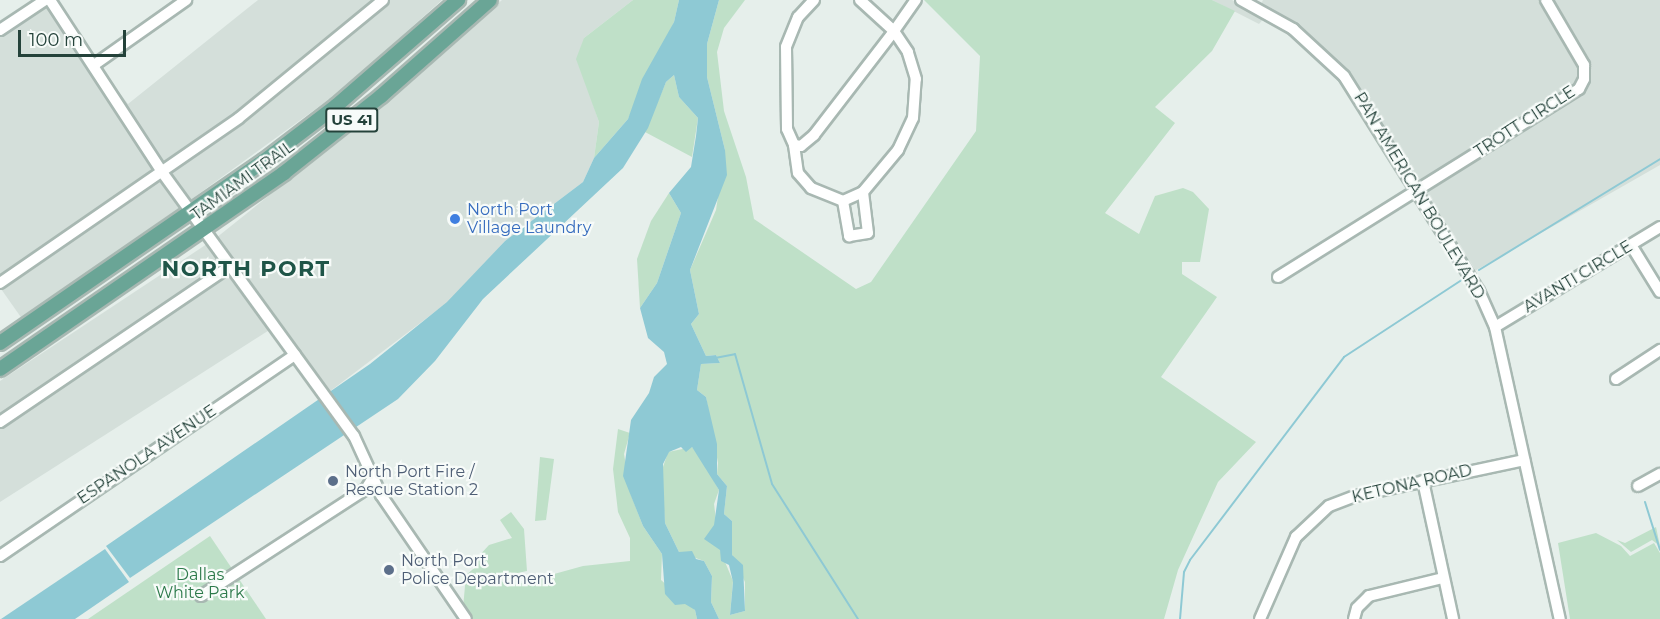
<!DOCTYPE html>
<style>
body{margin:0}
#map{position:relative;width:1660px;height:619px;overflow:hidden;background:#e6efeb;font-family:Montserrat,sans-serif}
div>[style]{position:absolute}
[style*='--x']{left:calc(var(--x)*1px);top:calc(var(--y)*1px);width:calc(var(--w)*1px);rotate:calc(var(--a)*1deg)}
.built>*{inset:0;background:#d4dfda;transform-origin:0 0}
.green>*{inset:0;background:#bfe0c8}
.water>*{inset:0;background:#8ec9d4}
.stream>*{height:2px;margin:-1px;padding:0 1px;transform-origin:1px;border-radius:1px;background:#8ec9d4}
.roads{filter:drop-shadow(2px 0 #a8b8b2) drop-shadow(-2px 0 #a8b8b2) drop-shadow(0 2px #a8b8b2) drop-shadow(0 -2px #a8b8b2)}
.minor>*{height:10px;margin:-5px;padding:0 5px;transform-origin:5px;border-radius:5px;background:#fff}
.major>*{height:14px;margin:-7px;padding:0 7px;transform-origin:7px;border-radius:7px;background:#6aa596}
.dots>*{width:16px;height:16px;translate:-50% -50%;box-sizing:border-box;border:3px solid #f7fbf9;border-radius:50%}
span{translate:-50% -50%;white-space:nowrap;text-align:center;line-height:1.15;-webkit-text-stroke:4.5px #f7fbf9;paint-order:stroke}
.shield-label span{padding:2px 4px;background:#f7fbf9;border:2px solid;border-radius:4px;-webkit-text-stroke-width:0}
.shield-label{font-size:15px;color:#24423a;font-weight:700}
.street-label{font-size:16px;color:#24423a}
.shop-label{font-size:16px;color:#366cbe}
.left{translate:0 -50%;text-align:left}
.service-label{font-size:16px;color:#4e5e75}
.park-label{font-size:16px;color:#2d7a4b}
.district-label{font-size:22px;color:#1f5548;font-weight:700;letter-spacing:1.5px}
.scale{position:absolute;left:18px;top:30px;width:108px;height:27px;box-sizing:border-box;border:3px solid #24423a;border-top:0;padding-left:8px;font-size:18px;line-height:21px;white-space:nowrap;color:#24423a;-webkit-text-stroke:4px #f7fbf9;paint-order:stroke}
</style>
<div id="map">
<div class="built">
<i style="clip-path:polygon(258px 0,377px 0,275px 86px,163px 166px,99px 66px,128px 104px)"></i>
<i style="clip-path:polygon(389px 0,442px 0,339px 92px,189px 201px,168px 173px,280px 92px)"></i>
<i style="clip-path:polygon(502px 0,633px 0,584px 38px,591px 98px,599px 122px,594px 158px,583px 182px,505px 241px,448px 302px,329px 392px,216px 238px,372px 113px)"></i>
<i style="clip-path:polygon(1212px 0,1232px 0,1265px 17px,1259px 24px)"></i>
<i style="clip-path:polygon(1263px 0,1542px 0,1581px 72px,1575px 86px,1419px 184px,1348px 74px,1316px 42px,1260px 6px)"></i>
<i style="clip-path:polygon(1551px 0,1660px 0,1660px 165px,1473px 272px,1423px 191px,1588px 80px)"></i>
<i style="clip-path:polygon(47px 3px,157px 170px,0 278px,0 35px)"></i>
<i style="left:162px;top:177px;width:35px;height:196px;rotate:55deg"></i>
<i style="clip-path:polygon(210px 242px,224px 264px,0 417px,0 381px)"></i>
<i style="clip-path:polygon(229px 271px,271px 329px,0 502px,0 427px)"></i>
</div>
<div class="green">
<i style="clip-path:polygon(633px 0,679px 0,674px 22px,628px 119px,594px 158px,599px 122px,576px 59px,584px 38px)"></i>
<i style="clip-path:polygon(719px 0,745px 0,724px 28px,717px 52px,724px 111px,746px 177px,754px 219px,856px 289px,871px 282px,976px 131px,980px 56px,924px 0,1212px 0,1235px 11px,1212px 51px,1155px 107px,1175px 123px,1105px 213px,1139px 234px,1155px 196px,1183px 188px,1193px 192px,1209px 209px,1200px 262px,1182px 262px,1182px 274px,1217px 297px,1161px 377px,1256px 442px,1218px 482px,1178px 570px,1164px 619px,719px 619px,711px 602px,712px 576px,704px 561px,679px 552px,665px 523px,661px 473px,668px 452px,692px 447px,701px 458px,719px 490px,714px 504px,720px 550px,733px 581px,730px 615px,745px 611px,745px 582px,732px 555px,732px 521px,724px 514px,727px 486px,717px 474px,718px 463px,706px 397px,697px 390px,701px 364px,720px 363px,716px 355px,706px 356px,691px 324px,699px 314px,690px 270px,716px 210px,725px 150px,707px 77px,707px 44px)"></i>
<i style="clip-path:polygon(674px 75px,679px 97px,698px 118px,692px 157px,645px 132px,666px 82px)"></i>
<i style="clip-path:polygon(669px 193px,681px 213px,657px 283px,640px 308px,637px 259px,651px 221px)"></i>
<i style="clip-path:polygon(618px 429px,630px 433px,624px 454px,631px 495px,643px 526px,662px 554px,661px 580px,695px 610px,697px 619px,471px 619px,463px 608px,466px 575px,478px 565px,477px 558px,489px 545px,512px 538px,500px 520px,511px 512px,524px 529px,527px 571px,498px 577px,507px 587px,583px 566px,630px 561px,630px 538px,618px 512px,613px 469px)"></i>
<i style="clip-path:polygon(540px 457px,554px 459px,546px 520px,535px 521px)"></i>
<i style="clip-path:polygon(1656px 527px,1660px 546px,1652px 540px,1631px 552px,1617px 540px,1625px 543px)"></i>
<i style="clip-path:polygon(1596px 533px,1621px 546px,1630px 556px,1654px 543px,1660px 553px,1660px 619px,1570px 619px,1558px 543px)"></i>
<i style="clip-path:polygon(210px 536px,266px 619px,88px 619px)"></i>
</div>
<div class="water">
<i style="clip-path:polygon(679px 0,719px 0,707px 44px,707px 77px,725px 150px,727px 175px,690px 270px,699px 314px,691px 324px,706px 356px,716px 355px,720px 363px,701px 364px,697px 390px,706px 397px,717px 444px,717px 474px,727px 486px,724px 514px,732px 521px,732px 555px,743px 565px,745px 611px,730px 615px,733px 582px,729px 565px,721px 561px,720px 550px,704px 539px,714px 525px,719px 490px,692px 447px,686px 452px,681px 447px,669px 452px,663px 464px,665px 523px,679px 552px,692px 551px,696px 559px,704px 561px,712px 576px,711px 602px,719px 619px,697px 619px,695px 610px,685px 604px,675px 605px,665px 594px,662px 554px,643px 526px,623px 476px,631px 420px,649px 393px,654px 377px,667px 364px,664px 352px,648px 338px,640px 308px,657px 283px,681px 213px,669px 193px,691px 167px,696px 136px,698px 118px,679px 97px,674px 75px,666px 82px,648px 128px,623px 168px,483px 299px,435px 361px,398px 399px,130px 578px,106px 546px,370px 364px,447px 302px,505px 241px,583px 182px,594px 158px,628px 119px,642px 79px,674px 22px)"></i>
<i style="clip-path:polygon(105px 549px,129px 582px,75px 619px,1px 619px)"></i>
</div>
<div class="stream">
<i style="--x:1479;--y:270;--w:212;--a:-31.5"></i>
<i style="--x:715;--y:358;--w:20;--a:-11"></i>
<i style="--x:735;--y:354;--w:135;--a:74.1"></i>
<i style="--x:772;--y:484;--w:160;--a:57.5"></i>
<i style="--x:1645;--y:502;--w:50;--a:72.6"></i>
<i style="--x:1180;--y:619;--w:47;--a:-85.1"></i>
<i style="--x:1184;--y:572;--w:13;--a:-63"></i>
<i style="--x:1190;--y:560;--w:255;--a:-52.8"></i>
<i style="--x:1344;--y:357;--w:142;--a:-33.2"></i>
</div>
<div class="roads">
<div class="minor">
<i style="--x:50;--y:0;--w:205;--a:56.9"></i>
<i style="--x:162;--y:172;--w:326;--a:54"></i>
<i style="--x:354;--y:436;--w:65;--a:65.4"></i>
<i style="--x:381;--y:495;--w:150;--a:55.6"></i>
<i style="--x:814;--y:0;--w:23;--a:133"></i>
<i style="--x:798;--y:17;--w:32;--a:112"></i>
<i style="--x:786;--y:47;--w:82;--a:89.3"></i>
<i style="--x:787;--y:129;--w:17;--a:66"></i>
<i style="--x:794;--y:145;--w:7;--a:8"></i>
<i style="--x:801;--y:146;--w:17;--a:-40"></i>
<i style="--x:814;--y:135;--w:131;--a:-52.4"></i>
<i style="--x:894;--y:31;--w:46;--a:-137.6"></i>
<i style="--x:1241;--y:0;--w:60;--a:29.1"></i>
<i style="--x:1293;--y:29;--w:69;--a:42.7"></i>
<i style="--x:1344;--y:76;--w:254;--a:57.9"></i>
<i style="--x:1479;--y:291;--w:39;--a:66"></i>
<i style="--x:1495;--y:327;--w:299;--a:77.5"></i>
<i style="--x:0;--y:30;--w:54;--a:-33.7"></i>
<i style="--x:94;--y:65;--w:113;--a:-35.2"></i>
<i style="--x:794;--y:145;--w:28;--a:82"></i>
<i style="--x:798;--y:173;--w:20;--a:49"></i>
<i style="--x:811;--y:188;--w:35;--a:22"></i>
<i style="--x:843;--y:201;--w:22;--a:-24"></i>
<i style="--x:863;--y:192;--w:55;--a:-50.2"></i>
<i style="--x:898;--y:150;--w:35;--a:-65"></i>
<i style="--x:913;--y:118;--w:39;--a:-86"></i>
<i style="--x:916;--y:79;--w:28;--a:-107"></i>
<i style="--x:908;--y:52;--w:25;--a:-124"></i>
<i style="--x:894;--y:31;--w:38;--a:-55"></i>
<i style="--x:843;--y:201;--w:36;--a:80"></i>
<i style="--x:849;--y:236;--w:19;--a:-9"></i>
<i style="--x:868;--y:233;--w:41;--a:-97"></i>
<i style="--x:1631;--y:245;--w:55;--a:58.3"></i>
<i style="--x:1278;--y:277;--w:355;--a:-32"></i>
<i style="--x:1579;--y:89;--w:11;--a:-63"></i>
<i style="--x:1584;--y:79;--w:14;--a:-90"></i>
<i style="--x:1584;--y:65;--w:75;--a:-120.3"></i>
<i style="--x:0;--y:283;--w:290;--a:-34.6"></i>
<i style="--x:239;--y:118;--w:186;--a:-39.3"></i>
<i style="--x:1495;--y:327;--w:193;--a:-31.2"></i>
<i style="--x:1616;--y:379;--w:53;--a:-33.4"></i>
<i style="--x:0;--y:422;--w:278;--a:-34.1"></i>
<i style="--x:1423;--y:481;--w:141;--a:77.7"></i>
<i style="--x:1638;--y:486;--w:25;--a:-29"></i>
<i style="--x:0;--y:556;--w:357;--a:-34.3"></i>
<i style="--x:201;--y:596;--w:197;--a:-33"></i>
<i style="--x:366;--y:489;--w:13;--a:-58"></i>
<i style="--x:1260;--y:619;--w:90;--a:-66.3"></i>
<i style="--x:1296;--y:537;--w:45;--a:-43.2"></i>
<i style="--x:1329;--y:506;--w:28;--a:-21"></i>
<i style="--x:1355;--y:496;--w:173;--a:-12"></i>
<i style="--x:1354;--y:619;--w:11;--a:-75"></i>
<i style="--x:1357;--y:608;--w:17;--a:-45"></i>
<i style="--x:1369;--y:596;--w:76;--a:-13.7"></i>
</div>
<div class="major">
<i style="--x:0;--y:343;--w:321;--a:-34.6"></i>
<i style="--x:264;--y:161;--w:91;--a:-37.4"></i>
<i style="--x:336;--y:106;--w:162;--a:-41"></i>
<i style="--x:0;--y:369;--w:345;--a:-34.6"></i>
<i style="--x:284;--y:173;--w:124;--a:-38.4"></i>
<i style="--x:381;--y:96;--w:145;--a:-41.4"></i>
</div>
</div>
<div class="dots">
<i style="left:455px;top:219px;background:#3f7fe0"></i>
<i style="left:333px;top:481px;background:#5c6f8a"></i>
<i style="left:389px;top:570px;background:#5c6f8a"></i>
</div>
<div class="shield-label">
<span style="left:352px;top:120px">US 41</span>
</div>
<div class="street-label">
<span style="left:1525px;top:122px;rotate:-33deg">TROTT CIRCLE</span>
<span style="left:243px;top:181px;rotate:-36deg">TAMIAMI TRAIL</span>
<span style="left:1419px;top:196px;rotate:59deg">PAN AMERICAN BOULEVARD</span>
<span style="left:1578px;top:277px;rotate:-31deg">AVANTI CIRCLE</span>
<span style="left:147px;top:455px;rotate:-34deg">ESPANOLA AVENUE</span>
<span style="left:1412px;top:484px;rotate:-13deg">KETONA ROAD</span>
</div>
<div class="shop-label">
<span class="left" style="left:467px;top:219px">North Port<br>Village Laundry</span>
</div>
<div class="service-label">
<span class="left" style="left:345px;top:481px">North Port Fire /<br>Rescue Station 2</span>
<span class="left" style="left:401px;top:570px">North Port<br>Police Department</span>
</div>
<div class="park-label">
<span style="left:200px;top:584px">Dallas<br>White Park</span>
</div>
<div class="district-label">
<span style="left:246px;top:269px">NORTH PORT</span>
</div>
<div class="scale">100 m</div>
</div>
